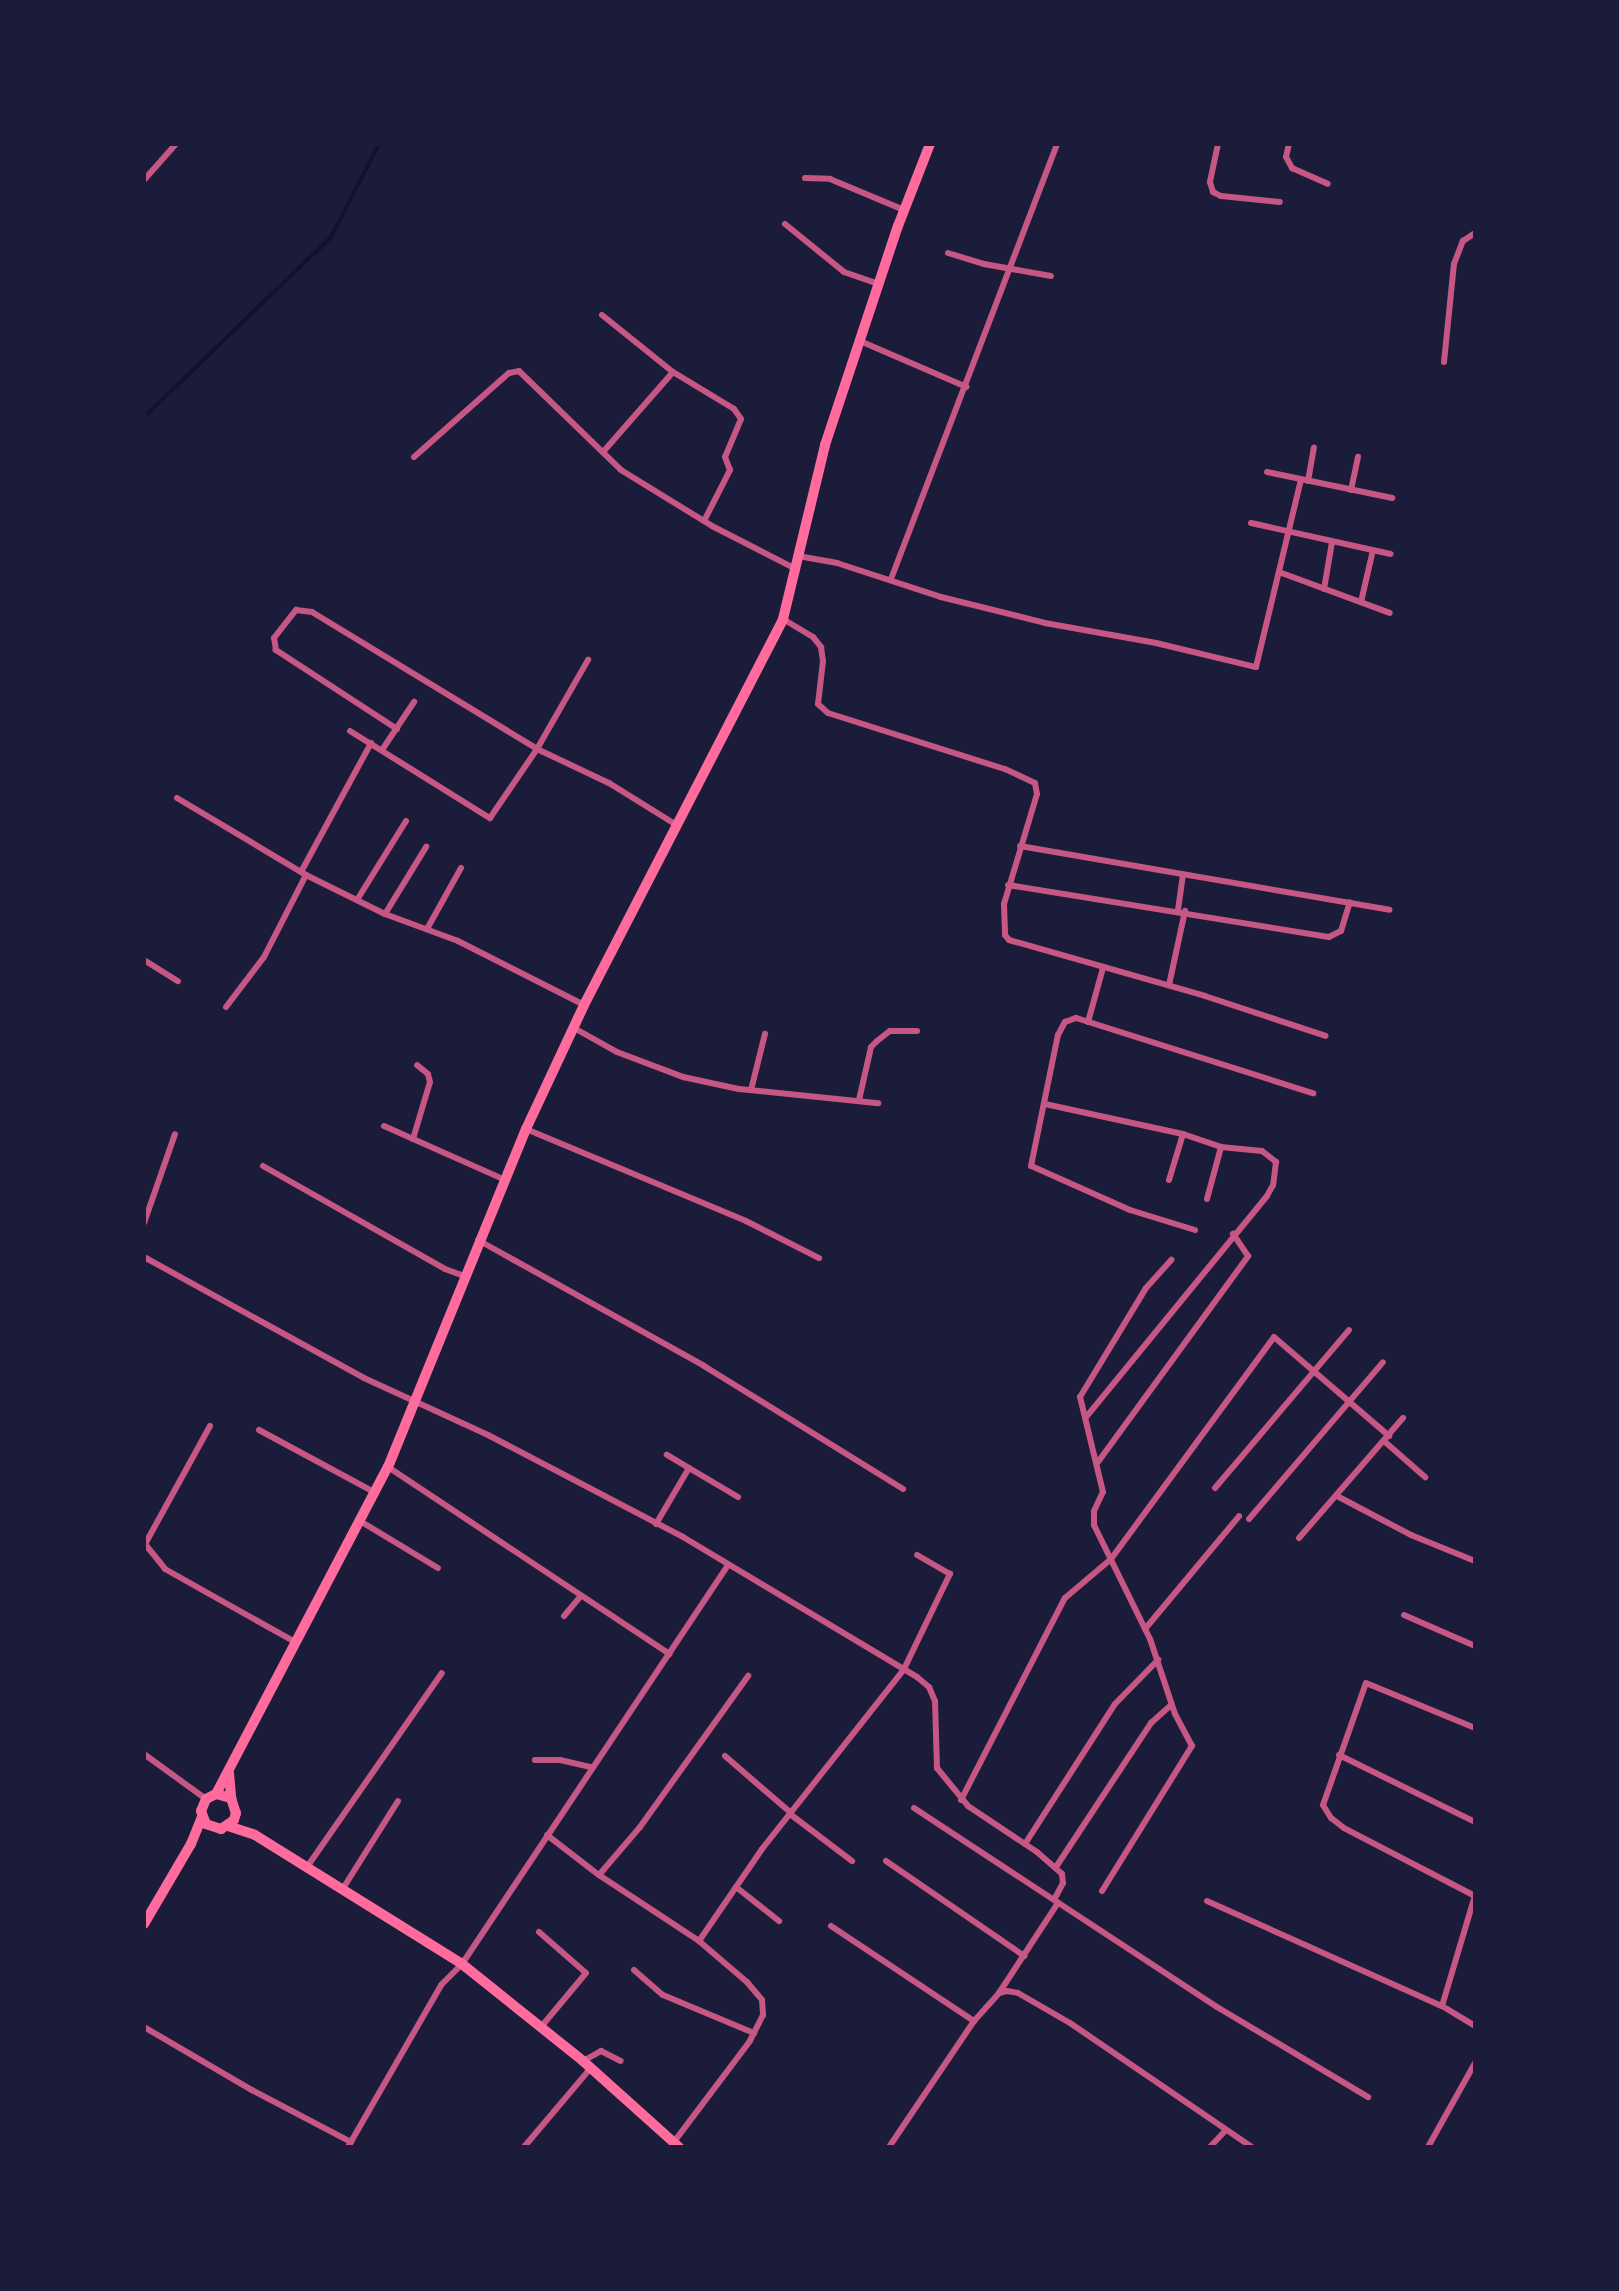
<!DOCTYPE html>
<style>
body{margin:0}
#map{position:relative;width:1619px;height:2291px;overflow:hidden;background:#1b1b3a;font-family:"Open Sans",sans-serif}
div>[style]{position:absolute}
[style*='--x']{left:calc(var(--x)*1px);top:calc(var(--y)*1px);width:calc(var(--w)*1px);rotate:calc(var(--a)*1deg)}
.stream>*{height:4px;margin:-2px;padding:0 2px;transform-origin:2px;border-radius:2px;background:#12122b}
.minor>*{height:6px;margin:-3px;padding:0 3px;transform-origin:3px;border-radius:3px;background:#c65784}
.trunk>*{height:10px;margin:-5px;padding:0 5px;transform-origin:5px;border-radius:5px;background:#ff6b9d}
span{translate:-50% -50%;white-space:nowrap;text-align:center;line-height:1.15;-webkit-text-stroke:6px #1b1b3a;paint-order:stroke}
.frame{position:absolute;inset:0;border:146px solid #1b1b3a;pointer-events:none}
</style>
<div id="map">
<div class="stream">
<i style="--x:144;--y:417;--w:260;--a:-43.9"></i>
<i style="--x:331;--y:237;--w:105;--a:-62.7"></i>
</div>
<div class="minor">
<i style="--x:1218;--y:144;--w:39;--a:102"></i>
<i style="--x:1210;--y:182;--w:10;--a:73"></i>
<i style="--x:1213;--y:192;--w:9;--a:27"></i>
<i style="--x:1221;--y:196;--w:59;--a:5.8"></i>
<i style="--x:1289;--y:144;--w:13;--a:103"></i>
<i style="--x:1286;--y:157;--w:13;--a:61"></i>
<i style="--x:1292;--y:168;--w:39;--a:24"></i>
<i style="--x:805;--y:178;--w:25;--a:2"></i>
<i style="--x:830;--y:179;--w:80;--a:22.7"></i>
<i style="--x:144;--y:180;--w:48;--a:-48.4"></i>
<i style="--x:785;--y:224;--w:76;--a:39.1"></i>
<i style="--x:844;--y:272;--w:37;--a:19"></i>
<i style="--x:948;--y:253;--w:38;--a:17"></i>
<i style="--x:984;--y:264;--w:68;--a:10.2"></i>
<i style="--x:602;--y:315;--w:91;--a:38.8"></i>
<i style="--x:860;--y:341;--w:116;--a:23.3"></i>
<i style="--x:1444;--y:362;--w:99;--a:-84.2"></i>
<i style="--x:1454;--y:264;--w:25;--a:-69"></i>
<i style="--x:1463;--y:241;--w:14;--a:-34"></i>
<i style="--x:603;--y:452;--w:106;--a:-48.8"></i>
<i style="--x:673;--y:372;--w:71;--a:31.2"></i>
<i style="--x:734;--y:409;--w:12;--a:55"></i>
<i style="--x:741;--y:419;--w:41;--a:112.8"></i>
<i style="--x:725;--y:457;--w:14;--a:69"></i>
<i style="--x:730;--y:470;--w:57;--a:117"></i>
<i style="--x:414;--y:457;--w:127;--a:-41.5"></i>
<i style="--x:509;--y:373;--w:10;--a:-11"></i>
<i style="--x:519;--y:371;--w:142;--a:44.1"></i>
<i style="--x:621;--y:470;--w:107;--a:31.6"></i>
<i style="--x:712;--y:526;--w:94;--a:27.1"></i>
<i style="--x:1267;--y:472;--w:128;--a:11.7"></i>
<i style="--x:1308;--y:481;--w:34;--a:-80"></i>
<i style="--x:1351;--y:490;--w:34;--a:-78"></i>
<i style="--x:1251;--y:523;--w:143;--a:12.5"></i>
<i style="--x:798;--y:556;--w:40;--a:10"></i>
<i style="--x:837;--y:563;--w:109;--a:18.1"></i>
<i style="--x:941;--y:597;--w:107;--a:14"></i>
<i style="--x:1045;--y:623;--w:113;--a:10.2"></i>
<i style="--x:1156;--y:643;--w:103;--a:13.5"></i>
<i style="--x:1256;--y:667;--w:192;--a:-76.5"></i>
<i style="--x:1279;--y:572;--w:118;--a:20.3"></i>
<i style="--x:891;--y:579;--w:466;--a:-69.1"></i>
<i style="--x:1324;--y:589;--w:48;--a:-80.3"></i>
<i style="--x:1361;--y:602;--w:53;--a:-77"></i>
<i style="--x:783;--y:619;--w:35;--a:31"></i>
<i style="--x:813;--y:637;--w:13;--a:51"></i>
<i style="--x:821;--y:647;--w:14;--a:82"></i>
<i style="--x:823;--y:661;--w:43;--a:96.6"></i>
<i style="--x:818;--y:704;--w:13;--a:42"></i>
<i style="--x:828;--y:713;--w:186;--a:17.6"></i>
<i style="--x:1005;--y:769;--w:33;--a:25"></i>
<i style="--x:1035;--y:783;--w:11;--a:80"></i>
<i style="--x:1037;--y:794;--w:115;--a:106.7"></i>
<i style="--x:1004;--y:904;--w:31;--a:88"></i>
<i style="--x:1005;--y:935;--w:6;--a:51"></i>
<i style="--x:1009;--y:940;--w:204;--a:15.9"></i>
<i style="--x:1205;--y:996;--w:127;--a:18.3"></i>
<i style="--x:397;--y:729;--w:145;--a:-146.9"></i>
<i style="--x:276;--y:650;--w:12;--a:-99"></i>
<i style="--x:274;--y:638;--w:36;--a:-52"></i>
<i style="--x:296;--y:610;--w:16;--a:7"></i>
<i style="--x:312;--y:612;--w:263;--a:31.3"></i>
<i style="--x:537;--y:749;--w:80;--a:25.3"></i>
<i style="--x:609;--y:783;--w:81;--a:31.9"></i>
<i style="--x:350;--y:731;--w:165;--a:31.9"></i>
<i style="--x:490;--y:818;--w:83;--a:-55.7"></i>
<i style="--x:537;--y:749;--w:103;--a:-60.2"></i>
<i style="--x:382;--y:750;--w:58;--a:-56.3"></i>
<i style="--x:177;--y:798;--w:150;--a:30.8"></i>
<i style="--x:306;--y:875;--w:88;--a:26.3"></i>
<i style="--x:385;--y:914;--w:78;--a:20.3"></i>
<i style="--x:458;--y:941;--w:141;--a:26.9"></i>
<i style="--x:1020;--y:846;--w:375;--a:9.8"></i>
<i style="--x:301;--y:872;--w:147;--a:-61.5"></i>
<i style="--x:1008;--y:885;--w:325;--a:9.2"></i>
<i style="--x:1329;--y:937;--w:13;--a:-27"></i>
<i style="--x:1341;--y:931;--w:30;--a:-73"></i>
<i style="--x:357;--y:900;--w:93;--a:-58.2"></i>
<i style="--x:1178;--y:910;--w:36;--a:-82"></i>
<i style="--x:385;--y:914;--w:79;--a:-58.5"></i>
<i style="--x:427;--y:929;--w:70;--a:-60.9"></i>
<i style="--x:144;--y:960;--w:40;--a:32"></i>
<i style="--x:1169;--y:985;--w:76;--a:-77.8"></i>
<i style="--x:226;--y:1007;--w:63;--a:-52.8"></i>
<i style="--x:264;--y:957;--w:92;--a:-62.9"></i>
<i style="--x:1088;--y:1022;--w:56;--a:-74.5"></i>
<i style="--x:574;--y:1028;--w:49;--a:29.2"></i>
<i style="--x:617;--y:1052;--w:71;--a:20.7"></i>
<i style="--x:683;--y:1077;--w:57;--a:12.1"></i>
<i style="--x:739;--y:1089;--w:140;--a:5.8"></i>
<i style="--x:751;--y:1090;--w:58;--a:-76"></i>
<i style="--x:859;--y:1100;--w:54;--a:-77.2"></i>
<i style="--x:871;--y:1047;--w:8;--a:-45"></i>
<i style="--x:877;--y:1041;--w:16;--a:-38"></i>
<i style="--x:890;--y:1031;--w:27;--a:0"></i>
<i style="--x:1045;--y:1104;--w:141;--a:12.3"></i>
<i style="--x:1183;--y:1134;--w:40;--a:18.9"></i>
<i style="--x:1221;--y:1147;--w:41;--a:5.6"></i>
<i style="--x:1262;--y:1151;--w:18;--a:38"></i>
<i style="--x:1276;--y:1162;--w:23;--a:97"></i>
<i style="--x:1273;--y:1185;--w:13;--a:119"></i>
<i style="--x:1267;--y:1196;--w:286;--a:129.3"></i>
<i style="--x:384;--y:1126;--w:130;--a:24"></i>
<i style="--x:526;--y:1129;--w:238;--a:22.7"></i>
<i style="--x:746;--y:1221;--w:82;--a:26.9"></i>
<i style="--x:413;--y:1139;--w:59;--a:-73.4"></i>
<i style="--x:430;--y:1082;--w:8;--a:-104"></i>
<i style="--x:428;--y:1074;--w:14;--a:-141"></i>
<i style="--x:263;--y:1166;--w:209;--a:29.5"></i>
<i style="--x:445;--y:1269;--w:20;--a:20"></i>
<i style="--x:1169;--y:1180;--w:48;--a:-73.1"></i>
<i style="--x:1207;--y:1199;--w:54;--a:-74.9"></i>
<i style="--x:144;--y:1223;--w:94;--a:-70.8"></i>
<i style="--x:1195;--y:1230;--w:68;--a:-162.9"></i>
<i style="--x:1130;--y:1210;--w:108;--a:-156"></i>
<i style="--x:1031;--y:1166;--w:134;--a:-78.4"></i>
<i style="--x:1058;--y:1035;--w:15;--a:-62"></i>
<i style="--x:1065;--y:1022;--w:12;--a:-20"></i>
<i style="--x:1076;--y:1018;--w:249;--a:17.6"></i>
<i style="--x:478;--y:1240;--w:259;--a:29.1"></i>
<i style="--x:704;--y:1366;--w:234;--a:31.7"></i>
<i style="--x:144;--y:1257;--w:251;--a:28.8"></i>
<i style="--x:364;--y:1378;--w:136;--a:24.7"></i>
<i style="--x:488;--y:1435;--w:220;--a:27.6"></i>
<i style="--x:683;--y:1537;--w:273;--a:30.9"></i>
<i style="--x:917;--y:1677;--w:16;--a:40"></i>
<i style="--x:929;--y:1687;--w:15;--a:67"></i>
<i style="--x:935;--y:1701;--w:67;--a:88.3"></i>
<i style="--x:937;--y:1768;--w:49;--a:50.8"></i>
<i style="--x:968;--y:1806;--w:83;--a:33.7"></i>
<i style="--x:1037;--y:1852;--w:33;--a:41"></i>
<i style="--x:1062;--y:1874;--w:9;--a:84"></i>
<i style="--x:1063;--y:1883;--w:19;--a:118"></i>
<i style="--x:210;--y:1426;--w:135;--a:118.8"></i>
<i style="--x:145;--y:1544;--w:32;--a:51"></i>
<i style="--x:165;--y:1569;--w:149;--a:29.3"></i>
<i style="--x:259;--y:1430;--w:133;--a:28.3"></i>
<i style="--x:1384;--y:1441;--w:55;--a:41.3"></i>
<i style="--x:1098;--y:1462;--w:255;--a:-53.9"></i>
<i style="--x:1248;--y:1256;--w:27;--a:-124"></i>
<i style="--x:388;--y:1467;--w:338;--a:33.6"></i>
<i style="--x:689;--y:1468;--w:57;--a:30.6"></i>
<i style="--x:1215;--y:1488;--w:207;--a:-49.7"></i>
<i style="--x:1337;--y:1496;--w:84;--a:27.8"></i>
<i style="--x:1411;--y:1535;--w:69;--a:22.1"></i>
<i style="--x:1249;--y:1519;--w:206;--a:-49.5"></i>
<i style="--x:360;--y:1521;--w:91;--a:31.1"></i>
<i style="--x:656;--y:1524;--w:65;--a:-59.5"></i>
<i style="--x:689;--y:1468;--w:26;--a:-149"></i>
<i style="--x:1299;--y:1538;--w:159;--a:-49.1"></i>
<i style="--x:1404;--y:1615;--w:77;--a:23.6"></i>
<i style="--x:564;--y:1616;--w:25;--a:-50"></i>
<i style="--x:1145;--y:1629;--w:147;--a:-50.2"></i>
<i style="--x:144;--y:1754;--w:77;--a:36"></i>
<i style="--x:1339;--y:1755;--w:152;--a:26.2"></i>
<i style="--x:725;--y:1756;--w:87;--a:40.8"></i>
<i style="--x:535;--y:1760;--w:25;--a:0"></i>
<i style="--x:560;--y:1760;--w:32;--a:13"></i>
<i style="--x:961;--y:1800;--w:227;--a:-62.8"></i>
<i style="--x:1065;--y:1598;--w:60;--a:-40.3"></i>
<i style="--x:1111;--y:1559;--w:275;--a:-53.7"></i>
<i style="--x:1274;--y:1337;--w:152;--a:40.7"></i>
<i style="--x:914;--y:1808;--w:363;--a:33.3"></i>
<i style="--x:1217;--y:2007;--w:176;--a:30.8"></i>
<i style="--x:790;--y:1814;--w:78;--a:37.2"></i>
<i style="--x:547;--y:1835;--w:66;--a:37.6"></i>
<i style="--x:599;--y:1875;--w:120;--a:33.4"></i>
<i style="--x:699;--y:1941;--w:63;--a:40.5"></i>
<i style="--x:747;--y:1982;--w:23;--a:50"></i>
<i style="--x:762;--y:2000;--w:15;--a:86"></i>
<i style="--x:763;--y:2015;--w:29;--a:117"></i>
<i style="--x:750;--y:2041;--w:126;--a:127"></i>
<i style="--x:1025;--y:1844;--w:166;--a:-57.3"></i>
<i style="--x:1115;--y:1704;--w:62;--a:-45.7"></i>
<i style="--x:886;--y:1861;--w:168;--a:34.5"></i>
<i style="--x:307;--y:1867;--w:236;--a:-55.2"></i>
<i style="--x:1056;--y:1867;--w:173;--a:-56.6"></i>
<i style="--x:1151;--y:1723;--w:27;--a:-42"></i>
<i style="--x:599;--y:1875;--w:63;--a:-49.5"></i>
<i style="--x:640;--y:1827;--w:186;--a:-54.4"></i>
<i style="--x:736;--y:1887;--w:55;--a:38.3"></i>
<i style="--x:342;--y:1890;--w:105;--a:-57.8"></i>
<i style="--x:1102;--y:1891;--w:171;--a:-58.2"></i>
<i style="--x:1192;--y:1746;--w:36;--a:-118"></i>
<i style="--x:1175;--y:1714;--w:79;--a:-108.4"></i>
<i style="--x:1150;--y:1639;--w:127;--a:-116.2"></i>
<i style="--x:1094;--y:1525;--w:14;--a:-90"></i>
<i style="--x:1094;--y:1511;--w:21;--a:-65"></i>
<i style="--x:1103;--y:1492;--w:98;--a:-103.6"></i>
<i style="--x:1080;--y:1397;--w:127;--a:-58.8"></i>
<i style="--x:1146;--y:1288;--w:38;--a:-48"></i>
<i style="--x:1475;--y:1896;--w:148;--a:-152.6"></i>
<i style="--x:1344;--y:1828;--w:16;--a:-142"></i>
<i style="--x:1331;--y:1818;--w:15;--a:-122"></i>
<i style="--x:1323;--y:1805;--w:129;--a:-70.6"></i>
<i style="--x:1366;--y:1683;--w:118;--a:22.4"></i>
<i style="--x:1207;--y:1901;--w:257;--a:24.1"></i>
<i style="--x:1442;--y:2006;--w:39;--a:31"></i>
<i style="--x:831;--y:1926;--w:172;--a:33.6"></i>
<i style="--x:539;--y:1932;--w:62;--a:41.1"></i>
<i style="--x:586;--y:1973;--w:70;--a:129.8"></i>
<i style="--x:699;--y:1941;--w:112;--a:-55.6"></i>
<i style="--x:762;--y:1849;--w:229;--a:-51.7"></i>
<i style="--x:904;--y:1669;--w:106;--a:-64.2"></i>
<i style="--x:950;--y:1574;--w:38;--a:-150"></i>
<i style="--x:634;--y:1970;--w:38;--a:41"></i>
<i style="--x:663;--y:1995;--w:99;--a:22.7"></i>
<i style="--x:999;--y:1993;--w:108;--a:-56.8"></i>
<i style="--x:1442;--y:2006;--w:116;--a:-73.4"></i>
<i style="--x:144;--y:2027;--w:125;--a:30.3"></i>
<i style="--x:252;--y:2090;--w:112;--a:27.7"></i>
<i style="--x:583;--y:2061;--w:21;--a:-29"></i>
<i style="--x:601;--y:2051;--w:22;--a:27"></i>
<i style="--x:348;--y:2147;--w:187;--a:-60.1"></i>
<i style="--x:441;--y:1985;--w:30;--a:-45"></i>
<i style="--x:462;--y:1964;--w:480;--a:-56.3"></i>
<i style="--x:524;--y:2147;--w:102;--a:-49.8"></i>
<i style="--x:889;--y:2147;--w:152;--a:-56"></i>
<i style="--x:974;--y:2021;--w:38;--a:-48"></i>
<i style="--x:999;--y:1993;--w:8;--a:-14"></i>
<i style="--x:1007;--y:1991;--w:11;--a:10"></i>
<i style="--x:1018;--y:1993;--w:60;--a:30"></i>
<i style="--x:1070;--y:2023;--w:220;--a:34.3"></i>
<i style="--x:1210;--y:2147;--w:23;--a:-47"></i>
<i style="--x:1428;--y:2147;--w:96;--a:-60.8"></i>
</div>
<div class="trunk">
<i style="--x:229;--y:1773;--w:25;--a:85"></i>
<i style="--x:231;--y:1798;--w:16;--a:72"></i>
<i style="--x:236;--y:1813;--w:7;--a:106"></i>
<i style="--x:234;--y:1820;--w:16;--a:145"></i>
<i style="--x:221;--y:1829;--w:16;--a:-162"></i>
<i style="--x:206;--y:1824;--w:14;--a:-111"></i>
<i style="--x:201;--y:1811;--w:13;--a:-67"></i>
<i style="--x:206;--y:1799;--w:11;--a:-27"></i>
<i style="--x:216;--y:1794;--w:16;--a:15"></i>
<i style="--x:216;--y:1794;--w:369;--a:-62.3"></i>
<i style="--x:388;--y:1467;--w:365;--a:-67.8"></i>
<i style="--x:526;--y:1129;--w:137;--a:-64.9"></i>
<i style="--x:584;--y:1005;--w:434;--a:-62.7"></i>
<i style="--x:783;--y:619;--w:179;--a:-76.4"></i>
<i style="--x:825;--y:445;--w:231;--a:-71.6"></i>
<i style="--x:898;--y:226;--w:88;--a:-68.7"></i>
<i style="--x:228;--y:1826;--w:28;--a:18"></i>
<i style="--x:255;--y:1835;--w:244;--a:31.9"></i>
<i style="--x:462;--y:1964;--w:155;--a:38.7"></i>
<i style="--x:583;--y:2061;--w:129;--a:41.9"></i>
<i style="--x:144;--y:1924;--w:93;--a:-59.6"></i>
<i style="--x:191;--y:1844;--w:29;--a:-68"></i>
</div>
<div class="frame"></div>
</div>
